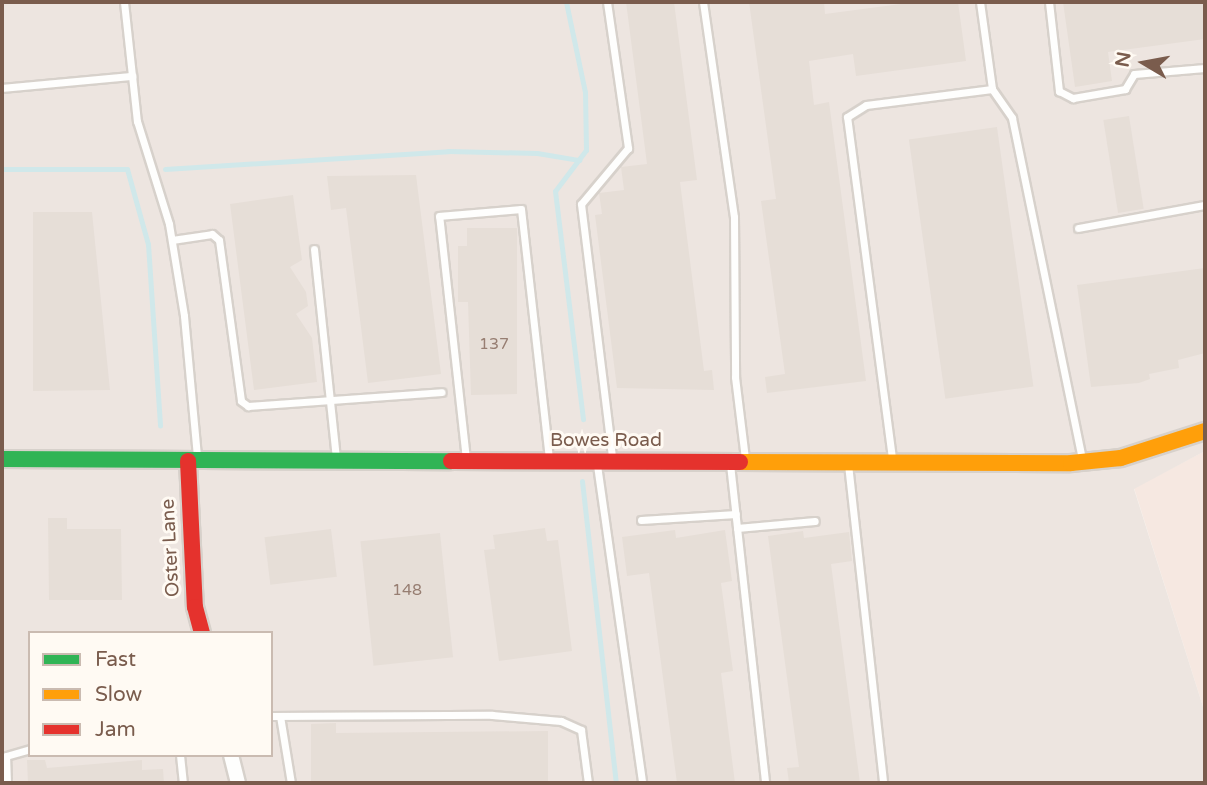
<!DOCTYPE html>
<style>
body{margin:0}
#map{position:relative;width:1207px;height:785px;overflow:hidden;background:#f9f5f0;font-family:"Varela Round",sans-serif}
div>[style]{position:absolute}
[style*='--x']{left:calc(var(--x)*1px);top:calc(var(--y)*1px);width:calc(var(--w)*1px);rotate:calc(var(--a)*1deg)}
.commercial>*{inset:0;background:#f6e8e1}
.industrial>*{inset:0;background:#ede5e0}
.stream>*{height:5px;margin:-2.5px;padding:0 2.5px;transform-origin:2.5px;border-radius:2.5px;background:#d0e8ea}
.building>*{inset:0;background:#e6ded7;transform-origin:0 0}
.roads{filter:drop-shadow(2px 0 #d7d1cb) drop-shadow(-2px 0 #d7d1cb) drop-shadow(0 2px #d7d1cb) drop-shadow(0 -2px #d7d1cb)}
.lane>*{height:7px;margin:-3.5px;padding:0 3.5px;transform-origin:3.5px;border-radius:3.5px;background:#fefefd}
.street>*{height:14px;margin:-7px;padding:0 7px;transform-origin:7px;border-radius:7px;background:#fefefd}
.fast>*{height:16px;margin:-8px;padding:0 8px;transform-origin:8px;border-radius:8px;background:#30b455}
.slow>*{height:16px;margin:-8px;padding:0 8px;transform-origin:8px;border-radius:8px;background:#ff9f0a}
.jam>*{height:16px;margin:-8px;padding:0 8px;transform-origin:8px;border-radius:8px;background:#e5322d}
span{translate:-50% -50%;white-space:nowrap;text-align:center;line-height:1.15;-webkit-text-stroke:6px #fffaf3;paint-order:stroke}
.number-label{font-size:16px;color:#977e72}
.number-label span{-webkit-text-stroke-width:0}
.street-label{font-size:19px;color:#7a5c4d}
.frame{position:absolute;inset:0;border:4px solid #7a5c4d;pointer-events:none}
.legend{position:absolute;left:28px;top:631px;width:245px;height:126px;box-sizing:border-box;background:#fffaf3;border:2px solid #cabbb1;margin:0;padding:9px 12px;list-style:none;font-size:21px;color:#7a5c4d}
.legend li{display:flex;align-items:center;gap:14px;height:35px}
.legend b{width:35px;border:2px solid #cabbb1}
.north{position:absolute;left:1109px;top:28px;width:70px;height:70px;-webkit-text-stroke:5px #fffaf3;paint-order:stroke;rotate:280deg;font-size:19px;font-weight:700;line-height:28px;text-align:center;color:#7a5c4d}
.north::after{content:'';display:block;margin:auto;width:24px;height:32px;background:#7a5c4d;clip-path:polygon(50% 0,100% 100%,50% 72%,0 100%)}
</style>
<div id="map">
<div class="commercial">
<i style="clip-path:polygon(1205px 451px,1205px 713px,1134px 488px)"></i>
</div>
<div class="industrial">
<i style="clip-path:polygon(evenodd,2px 2px,1205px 2px,1205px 451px,1134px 489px,1205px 713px,1205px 783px,2px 783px,2px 2px,30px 633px,271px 633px,271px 755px,30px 755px,30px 633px)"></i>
</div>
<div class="stream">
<i style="--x:566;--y:2;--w:92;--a:78.1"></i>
<i style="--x:585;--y:92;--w:58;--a:89"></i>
<i style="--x:586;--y:150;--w:51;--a:127.1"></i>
<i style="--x:555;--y:191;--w:230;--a:83"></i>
<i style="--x:2;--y:169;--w:125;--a:0"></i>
<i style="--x:127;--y:169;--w:78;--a:74.4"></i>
<i style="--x:148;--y:244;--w:182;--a:86.2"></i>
<i style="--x:165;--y:169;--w:284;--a:-3.6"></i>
<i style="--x:448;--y:151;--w:89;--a:1.3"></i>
<i style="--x:537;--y:153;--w:43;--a:9.5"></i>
<i style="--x:582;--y:481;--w:304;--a:83.6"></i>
</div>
<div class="building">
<i style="clip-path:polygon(626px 2px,674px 2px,697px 180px,680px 182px,704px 371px,712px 370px,714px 390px,617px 388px,595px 215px,602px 214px,599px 193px,624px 190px,621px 167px,647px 164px)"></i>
<i style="clip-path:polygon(749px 2px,824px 2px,825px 14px,916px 2px,958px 2px,966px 61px,856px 76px,853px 54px,809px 61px,814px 105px,829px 102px,866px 381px,767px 393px,765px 377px,785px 374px,761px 201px,776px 199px)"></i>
<i style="clip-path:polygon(1063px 2px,1205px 2px,1205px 39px,1108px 52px,1112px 81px,1075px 87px)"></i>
<i style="left:1129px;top:116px;width:94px;height:26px;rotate:81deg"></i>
<i style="left:997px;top:127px;width:262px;height:89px;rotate:82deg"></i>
<i style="clip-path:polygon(416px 175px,441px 374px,368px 383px,346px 208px,331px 210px,327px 176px)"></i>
<i style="clip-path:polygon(293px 195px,302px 260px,290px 267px,306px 292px,308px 306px,296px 314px,312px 338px,317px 382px,254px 390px,230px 204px)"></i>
<i style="clip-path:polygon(33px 212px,92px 212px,110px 390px,33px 391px)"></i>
<i style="clip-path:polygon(467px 228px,517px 228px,517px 394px,471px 395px,468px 302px,458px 302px,458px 246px,467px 246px)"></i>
<i style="clip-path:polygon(1205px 268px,1205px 353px,1178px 360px,1179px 368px,1149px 374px,1150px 379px,1139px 383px,1091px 387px,1077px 285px)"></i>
<i style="clip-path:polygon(48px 518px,67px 518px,67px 529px,121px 529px,122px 600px,49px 600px)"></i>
<i style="clip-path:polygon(545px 528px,547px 541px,558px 540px,572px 651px,499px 661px,484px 550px,495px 549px,493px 535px)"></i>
<i style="left:331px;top:529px;width:48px;height:67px;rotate:83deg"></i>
<i style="clip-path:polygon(675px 530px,676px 538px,725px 530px,732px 581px,721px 583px,733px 671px,721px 673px,735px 783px,677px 783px,649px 573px,627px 576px,622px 537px)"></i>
<i style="clip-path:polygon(803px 531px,804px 538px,849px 532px,852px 561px,831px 564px,860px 783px,789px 783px,787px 768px,799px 767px,768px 536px)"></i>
<i style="left:440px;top:533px;width:125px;height:80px;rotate:84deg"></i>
<i style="clip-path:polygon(336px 723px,336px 733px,548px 731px,548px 783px,311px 783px,311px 724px)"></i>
<i style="clip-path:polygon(27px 760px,45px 760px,47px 768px,142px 760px,142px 770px,163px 769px,164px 783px,28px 783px)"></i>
</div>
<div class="roads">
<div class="lane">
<i style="--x:124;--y:2;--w:120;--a:83.8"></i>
<i style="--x:137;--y:121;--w:108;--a:72.7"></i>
<i style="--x:169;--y:224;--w:93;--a:80.7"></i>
<i style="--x:184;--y:316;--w:142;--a:84.7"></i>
<i style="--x:607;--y:2;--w:148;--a:81.8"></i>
<i style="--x:628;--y:148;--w:73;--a:130"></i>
<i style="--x:581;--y:204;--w:255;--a:83"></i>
<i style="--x:703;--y:2;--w:217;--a:81.8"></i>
<i style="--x:734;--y:217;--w:160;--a:89.6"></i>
<i style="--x:735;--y:377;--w:82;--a:83"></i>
<i style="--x:980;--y:2;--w:88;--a:82.1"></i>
<i style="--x:1049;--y:2;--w:90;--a:83.6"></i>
<i style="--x:1059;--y:91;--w:16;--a:27"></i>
<i style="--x:1073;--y:98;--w:53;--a:-9.8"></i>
<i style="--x:1125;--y:89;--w:17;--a:-59"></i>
<i style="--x:1134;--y:74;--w:71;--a:-4.8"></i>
<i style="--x:2;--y:88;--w:131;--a:-5.3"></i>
<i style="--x:1078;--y:228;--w:129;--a:-10.3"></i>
<i style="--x:172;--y:240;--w:40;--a:-8.5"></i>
<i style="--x:212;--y:234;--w:9;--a:41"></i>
<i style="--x:219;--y:240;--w:162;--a:82.2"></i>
<i style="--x:241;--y:401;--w:9;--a:36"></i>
<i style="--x:248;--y:406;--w:194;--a:-4.1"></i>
<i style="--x:314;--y:249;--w:209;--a:84"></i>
<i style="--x:892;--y:458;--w:344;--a:-97.5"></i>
<i style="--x:847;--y:117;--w:22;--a:-32"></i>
<i style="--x:866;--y:105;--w:127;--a:-7.2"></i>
<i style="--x:992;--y:89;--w:35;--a:55"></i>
<i style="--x:1012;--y:118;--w:348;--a:78.4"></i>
<i style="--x:466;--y:459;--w:244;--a:-96.3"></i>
<i style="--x:439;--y:216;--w:82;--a:-4.9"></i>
<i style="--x:521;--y:209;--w:251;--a:83.6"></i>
<i style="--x:730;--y:464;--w:321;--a:83.7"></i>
<i style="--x:848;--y:464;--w:321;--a:83.7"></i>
<i style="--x:597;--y:465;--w:321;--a:81.9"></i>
<i style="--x:641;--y:520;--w:95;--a:-3.6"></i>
<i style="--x:737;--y:528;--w:78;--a:-5.1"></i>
<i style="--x:271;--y:716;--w:221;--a:-0.3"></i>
<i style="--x:492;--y:715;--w:69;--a:5"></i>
<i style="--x:561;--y:721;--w:22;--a:24"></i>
<i style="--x:581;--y:730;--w:53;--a:82.5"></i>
<i style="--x:280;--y:716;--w:68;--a:80.7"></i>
<i style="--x:180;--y:755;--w:28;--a:84"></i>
<i style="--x:7;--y:783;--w:27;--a:-92"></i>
<i style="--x:6;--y:756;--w:25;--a:-16"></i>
</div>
<div class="street">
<i style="--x:231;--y:755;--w:29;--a:76"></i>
</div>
<div class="fast">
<i style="--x:2;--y:459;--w:449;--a:0.3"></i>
</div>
<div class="slow">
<i style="--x:740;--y:462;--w:331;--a:0.2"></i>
<i style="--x:1071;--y:463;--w:50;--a:-5.7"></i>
<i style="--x:1121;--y:458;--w:88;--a:-17.8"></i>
</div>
<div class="jam">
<i style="--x:188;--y:461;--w:146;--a:87.3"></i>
<i style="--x:195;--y:607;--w:27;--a:75"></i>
<i style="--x:451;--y:461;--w:289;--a:0.2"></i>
</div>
</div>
<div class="number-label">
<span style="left:494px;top:344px">137</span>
<span style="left:407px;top:590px">148</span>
</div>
<div class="street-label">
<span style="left:606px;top:441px">Bowes Road</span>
<span style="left:171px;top:548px;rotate:-93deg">Oster Lane</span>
</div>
<div class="frame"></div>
<ul class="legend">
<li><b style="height:9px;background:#30b455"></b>Fast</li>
<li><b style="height:9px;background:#ff9f0a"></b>Slow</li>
<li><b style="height:9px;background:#e5322d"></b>Jam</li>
</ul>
<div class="north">N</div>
</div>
